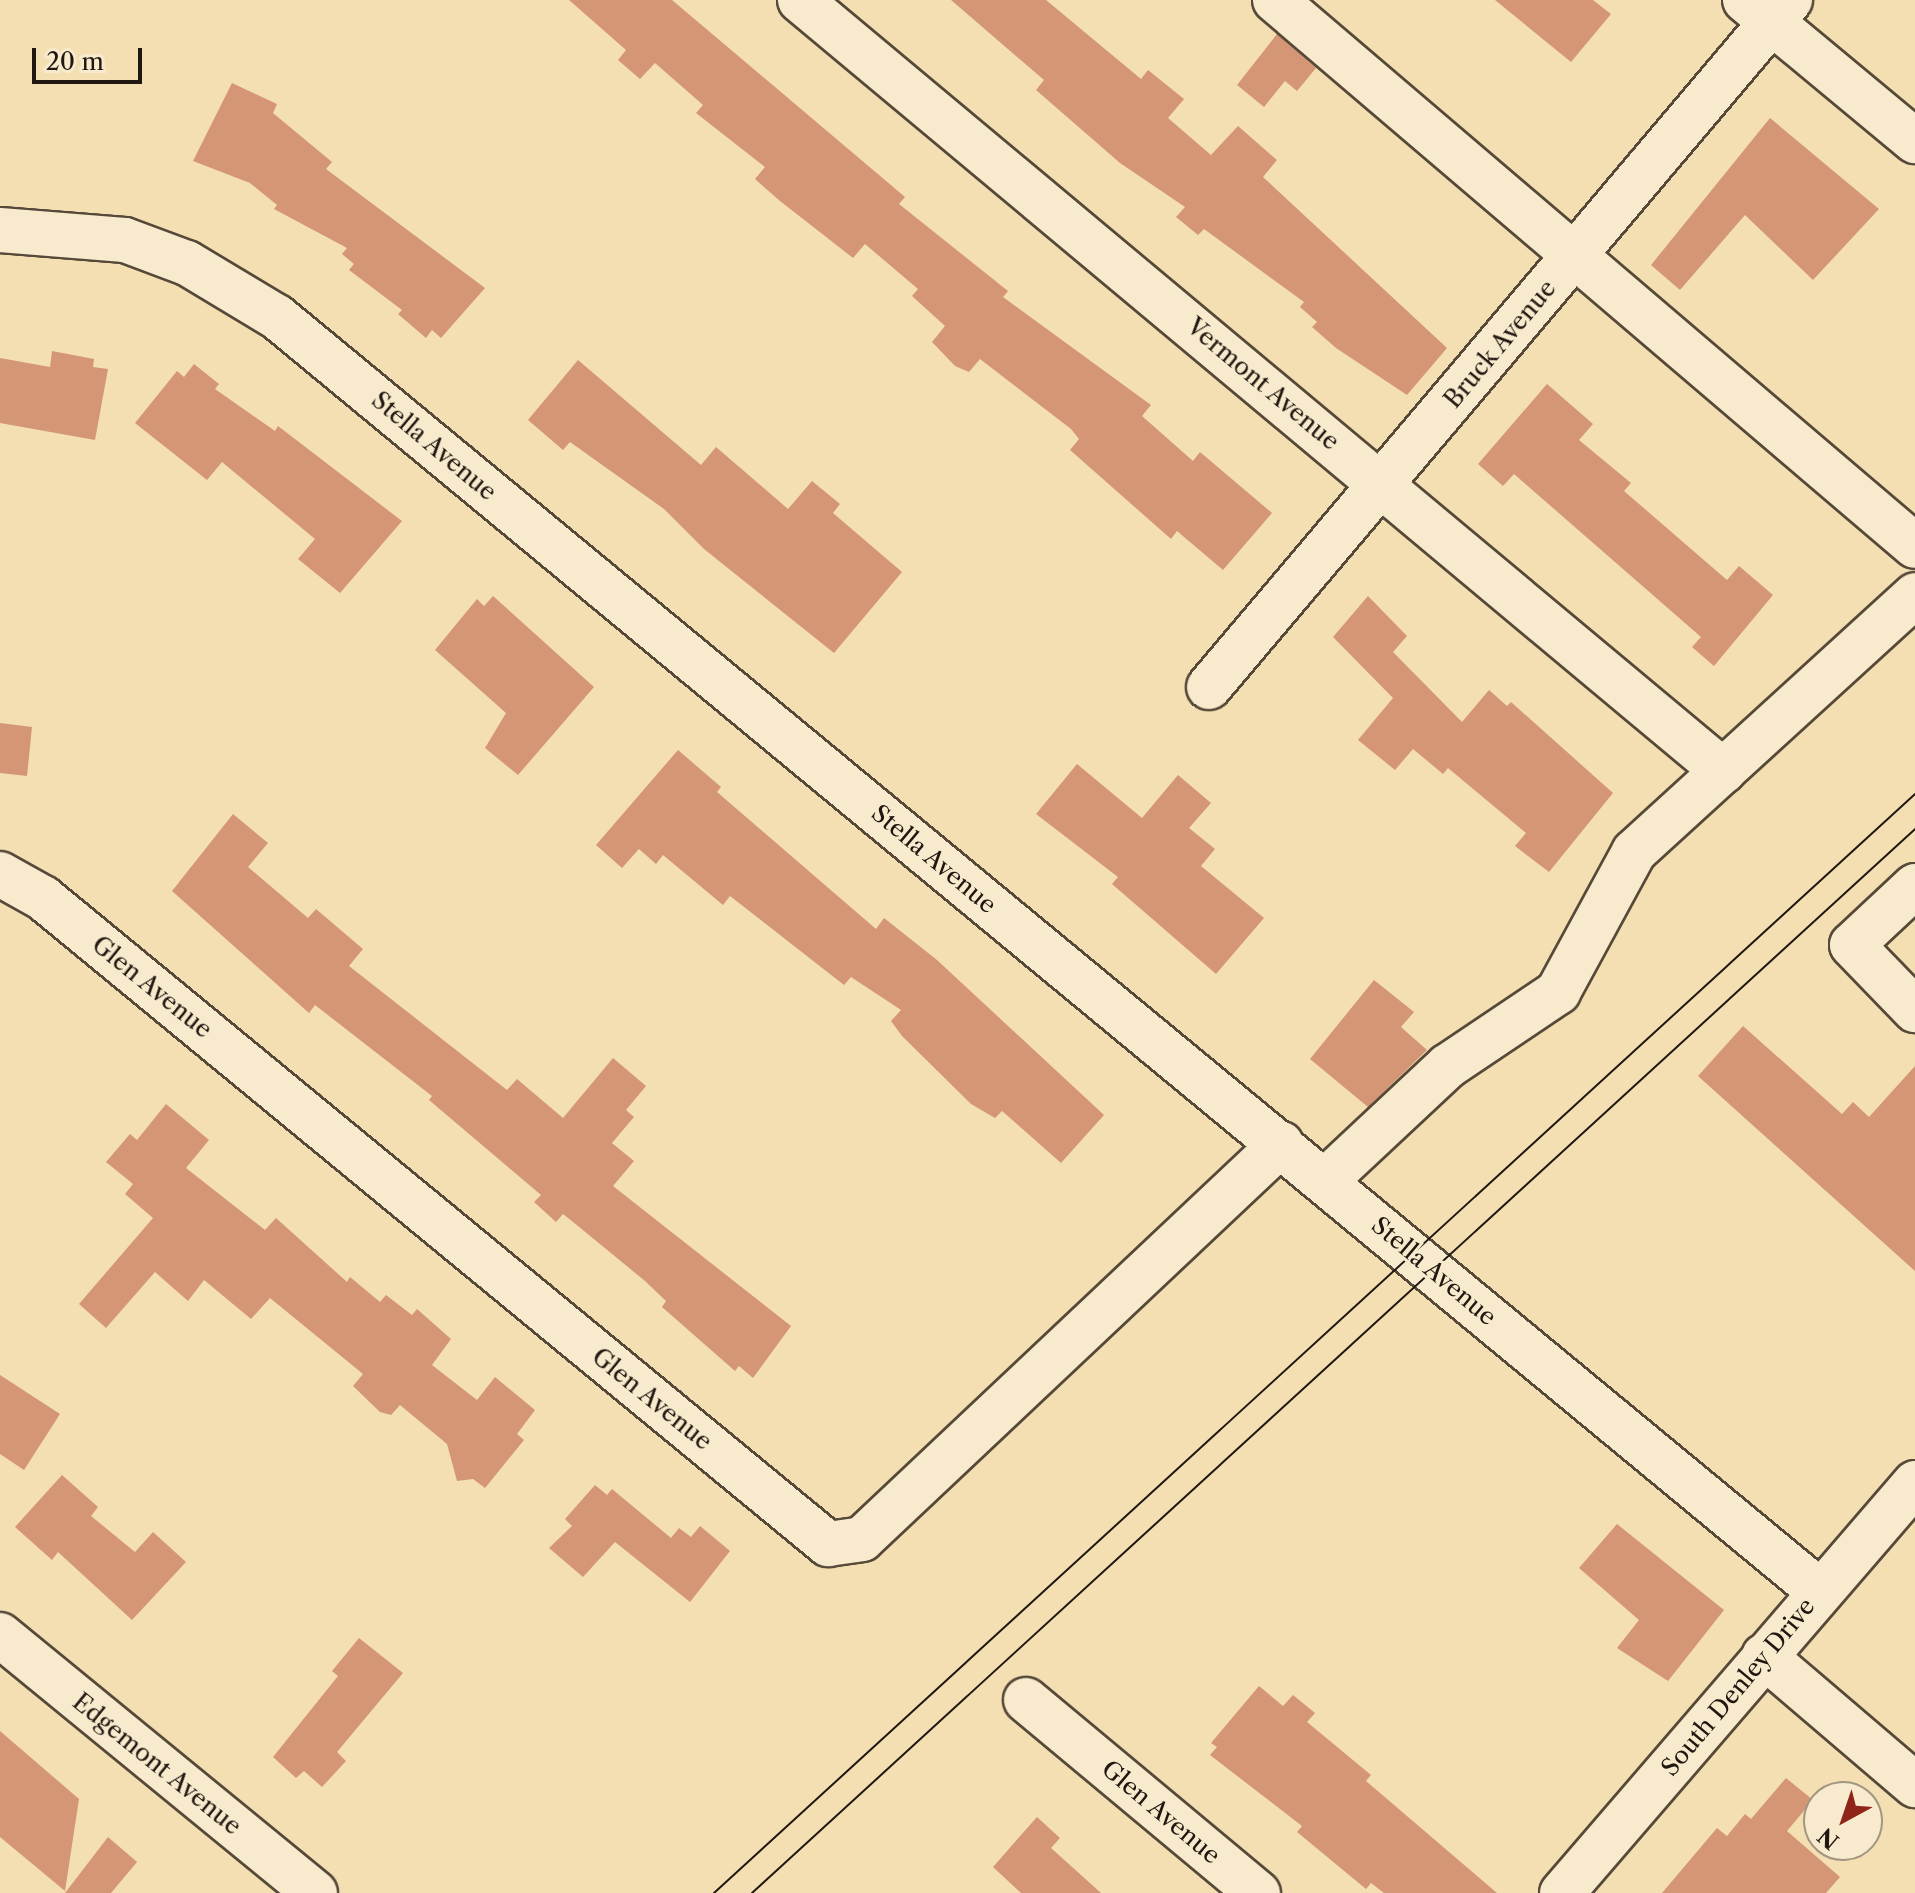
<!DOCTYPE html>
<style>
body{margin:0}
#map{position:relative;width:1915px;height:1893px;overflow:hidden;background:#f4dfb2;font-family:"Libre Caslon Text",serif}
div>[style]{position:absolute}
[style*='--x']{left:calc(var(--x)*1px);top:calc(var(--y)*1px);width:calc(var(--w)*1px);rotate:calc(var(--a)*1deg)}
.building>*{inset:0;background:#d49675}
.roads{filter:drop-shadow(2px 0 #564939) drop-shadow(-2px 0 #564939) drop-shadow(0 2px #564939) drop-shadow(0 -2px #564939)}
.minor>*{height:44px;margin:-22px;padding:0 22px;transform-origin:22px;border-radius:22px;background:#f8eacd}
.tram>*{height:2px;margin:-1px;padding:0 1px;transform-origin:1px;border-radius:1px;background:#211711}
span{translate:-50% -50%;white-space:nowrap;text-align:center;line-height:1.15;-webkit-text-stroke:6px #f8eacd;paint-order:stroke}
.street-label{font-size:24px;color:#211711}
.north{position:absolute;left:1803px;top:1781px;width:80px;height:80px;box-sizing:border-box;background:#f8eacd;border:2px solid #a29682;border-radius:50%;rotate:220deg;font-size:22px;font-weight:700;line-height:32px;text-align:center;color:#211711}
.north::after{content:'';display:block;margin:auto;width:28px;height:36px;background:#8f2418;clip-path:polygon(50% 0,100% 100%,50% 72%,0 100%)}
.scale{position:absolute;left:32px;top:48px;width:110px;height:36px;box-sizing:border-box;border:4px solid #211711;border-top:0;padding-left:10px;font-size:24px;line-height:28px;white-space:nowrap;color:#211711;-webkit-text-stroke:6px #f8eacd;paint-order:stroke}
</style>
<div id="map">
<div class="building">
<i style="clip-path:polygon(569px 0,672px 0,905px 197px,899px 204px,1008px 291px,1003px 297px,1151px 405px,1142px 416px,1193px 461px,1200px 452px,1272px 513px,1223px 570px,1177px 531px,1171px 539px,1070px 450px,1079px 439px,1071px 429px,980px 359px,969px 372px,955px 366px,932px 342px,945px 326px,912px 296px,918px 289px,865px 244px,853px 258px,780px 201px,755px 179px,765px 167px,696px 113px,703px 105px,655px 63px,640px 79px,618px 60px,626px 50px)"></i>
<i style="clip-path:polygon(951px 0,1046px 0,1141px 79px,1148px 70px,1184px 99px,1168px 118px,1211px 155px,1238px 126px,1277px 160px,1263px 177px,1447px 348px,1407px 395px,1336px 348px,1312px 327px,1317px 322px,1300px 307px,1304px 302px,1204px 229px,1198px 235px,1176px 217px,1185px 207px,1120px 163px,1036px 90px,1044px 80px)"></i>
<i style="clip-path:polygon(1495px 0,1593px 0,1611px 14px,1571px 62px)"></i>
<i style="clip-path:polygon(1277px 34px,1316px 68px,1297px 91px,1285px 81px,1264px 107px,1237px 85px)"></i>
<i style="clip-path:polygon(232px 83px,277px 104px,273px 113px,332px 162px,326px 169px,485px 288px,441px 338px,432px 330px,426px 338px,398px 314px,402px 310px,349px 270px,354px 264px,342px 254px,347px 248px,274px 209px,277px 205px,250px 183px,193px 161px)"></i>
<i style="clip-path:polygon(1770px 118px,1879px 209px,1813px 280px,1745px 215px,1680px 290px,1651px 265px)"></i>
<i style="clip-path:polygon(52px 351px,94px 359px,93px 367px,108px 369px,95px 440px,0 423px,0 358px,50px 367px)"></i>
<i style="clip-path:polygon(578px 360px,701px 465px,716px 447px,788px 509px,812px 481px,840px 504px,833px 513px,902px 572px,834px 653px,704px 549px,664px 509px,570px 442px,563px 450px,528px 420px)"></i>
<i style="clip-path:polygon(194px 364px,219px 384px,215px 389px,275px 431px,278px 426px,402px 521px,340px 593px,298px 559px,315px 539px,222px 462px,207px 480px,135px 423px,177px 371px,184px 377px)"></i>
<i style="clip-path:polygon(1547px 384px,1593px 424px,1579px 440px,1631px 483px,1624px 491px,1727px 580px,1739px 566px,1773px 595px,1714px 666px,1692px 647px,1701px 637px,1514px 474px,1503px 486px,1478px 464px)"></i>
<i style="clip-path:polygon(493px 596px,594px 687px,518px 775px,485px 748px,506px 713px,435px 650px,477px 599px,484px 606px)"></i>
<i style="clip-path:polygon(1368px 596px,1407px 636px,1393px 652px,1462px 722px,1489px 690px,1507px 706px,1511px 702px,1613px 793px,1549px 872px,1515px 846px,1526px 833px,1448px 768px,1443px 774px,1413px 749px,1395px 770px,1358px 740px,1393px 698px,1333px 637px)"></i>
<i style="clip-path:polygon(0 723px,32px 727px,27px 776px,0 773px)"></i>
<i style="clip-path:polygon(678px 750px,721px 787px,717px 792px,876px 929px,884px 918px,937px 960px,1104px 1115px,1061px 1163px,1002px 1111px,995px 1118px,971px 1104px,902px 1036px,891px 1021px,901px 1010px,851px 977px,844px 985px,730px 896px,723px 905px,663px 855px,656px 864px,639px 849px,622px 868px,596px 845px)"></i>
<i style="clip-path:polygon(1077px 764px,1142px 818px,1178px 775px,1211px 803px,1189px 828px,1215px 849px,1201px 866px,1264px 918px,1216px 974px,1112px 884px,1118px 877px,1036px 814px)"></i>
<i style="clip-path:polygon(233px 814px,268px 843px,248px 867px,308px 918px,316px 909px,363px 949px,349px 966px,507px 1090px,517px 1079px,563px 1118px,613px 1058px,646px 1086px,626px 1110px,634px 1117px,612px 1143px,634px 1161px,613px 1186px,791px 1326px,753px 1378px,739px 1366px,735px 1371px,662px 1307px,666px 1301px,645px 1281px,578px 1226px,563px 1214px,556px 1222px,534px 1202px,541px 1195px,429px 1100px,432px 1096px,315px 1005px,309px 1013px,172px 891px)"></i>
<i style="clip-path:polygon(1374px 980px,1414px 1012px,1401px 1027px,1427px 1050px,1368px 1107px,1310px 1059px)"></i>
<i style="clip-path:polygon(1743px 1026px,1842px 1114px,1853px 1102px,1869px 1117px,1915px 1066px,1915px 1271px,1698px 1076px)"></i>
<i style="clip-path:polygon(166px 1104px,209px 1140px,186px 1168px,265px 1230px,276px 1218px,347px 1282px,350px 1277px,380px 1302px,386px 1295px,412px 1315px,417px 1309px,451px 1339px,432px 1365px,477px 1400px,495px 1377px,535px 1410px,517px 1434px,524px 1440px,485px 1488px,473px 1479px,457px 1481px,447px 1444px,400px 1405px,391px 1415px,380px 1412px,353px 1386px,363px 1374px,270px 1298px,251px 1319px,204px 1280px,188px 1301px,155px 1272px,106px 1328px,79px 1304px,153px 1218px,125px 1194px,133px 1184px,106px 1162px,130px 1134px,137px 1140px)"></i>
<i style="clip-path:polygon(0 1375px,60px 1414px,24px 1470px,0 1454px)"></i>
<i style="clip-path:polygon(62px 1475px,98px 1507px,91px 1516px,135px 1552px,153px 1532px,186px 1562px,132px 1620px,58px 1552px,52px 1560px,15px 1527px)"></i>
<i style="clip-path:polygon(595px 1485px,607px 1495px,612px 1489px,671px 1538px,679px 1528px,691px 1537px,700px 1526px,730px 1551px,690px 1602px,615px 1542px,583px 1577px,549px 1548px,572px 1526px,565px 1519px)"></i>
<i style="clip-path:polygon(1617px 1524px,1724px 1610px,1668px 1681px,1617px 1648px,1639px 1620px,1579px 1568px)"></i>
<i style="clip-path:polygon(359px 1638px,403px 1673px,337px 1752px,346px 1761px,322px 1787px,304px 1771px,296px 1778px,273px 1757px,338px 1676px,332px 1671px)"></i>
<i style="clip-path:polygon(1259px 1686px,1283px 1706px,1293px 1695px,1315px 1713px,1307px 1722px,1371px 1775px,1366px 1781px,1497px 1893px,1384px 1893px,1371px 1883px,1366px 1889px,1297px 1832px,1302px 1826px,1210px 1755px,1217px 1747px,1211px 1743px)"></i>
<i style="clip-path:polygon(0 1731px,79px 1799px,65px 1891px,0 1837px)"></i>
<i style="clip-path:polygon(1786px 1778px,1813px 1800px,1787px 1831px,1840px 1877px,1826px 1893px,1662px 1893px,1717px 1828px,1727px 1836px,1745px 1814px,1751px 1819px)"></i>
<i style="clip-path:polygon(1037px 1817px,1060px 1838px,1051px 1848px,1101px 1893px,1021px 1893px,993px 1867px)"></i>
<i style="clip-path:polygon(108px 1837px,137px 1862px,111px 1893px,65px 1893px)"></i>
</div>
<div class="roads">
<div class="minor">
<i style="--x:800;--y:0;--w:1203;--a:39.87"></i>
<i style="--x:1275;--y:0;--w:841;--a:40.47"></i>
<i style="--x:1745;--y:0;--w:221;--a:39.7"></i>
<i style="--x:0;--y:230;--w:125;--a:4.6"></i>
<i style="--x:125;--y:240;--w:66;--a:20.4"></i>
<i style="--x:187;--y:263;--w:105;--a:31"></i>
<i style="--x:277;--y:317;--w:2000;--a:39.56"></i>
<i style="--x:1209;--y:687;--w:900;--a:-49.78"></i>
<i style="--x:0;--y:874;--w:49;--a:29.2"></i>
<i style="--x:43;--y:898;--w:1017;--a:39.45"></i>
<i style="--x:828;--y:1544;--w:34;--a:-8"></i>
<i style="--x:862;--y:1539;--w:576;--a:-43.31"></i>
<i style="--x:1915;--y:886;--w:86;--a:136.9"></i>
<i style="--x:1852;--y:945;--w:91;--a:45.9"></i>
<i style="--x:1325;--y:1181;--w:168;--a:-43.1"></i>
<i style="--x:1448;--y:1066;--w:133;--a:-33.9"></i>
<i style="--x:1558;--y:992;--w:159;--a:-61.5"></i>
<i style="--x:1634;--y:852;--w:381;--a:-42.4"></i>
<i style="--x:0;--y:1635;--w:407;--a:39.3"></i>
<i style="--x:1764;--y:1656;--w:199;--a:40.5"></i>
<i style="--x:1026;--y:1700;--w:302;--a:39.8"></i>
<i style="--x:1562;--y:1893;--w:541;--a:-49.27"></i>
</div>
</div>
<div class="tram">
<i style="--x:714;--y:1893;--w:1628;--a:-42.46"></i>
<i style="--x:752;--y:1893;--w:1576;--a:-42.45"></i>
</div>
<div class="street-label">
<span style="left:1500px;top:344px;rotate:-50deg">Bruck Avenue</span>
<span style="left:1263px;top:384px;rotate:40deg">Vermont Avenue</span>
<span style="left:434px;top:446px;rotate:40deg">Stella Avenue</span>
<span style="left:934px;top:859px;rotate:40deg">Stella Avenue</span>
<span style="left:152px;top:987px;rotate:39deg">Glen Avenue</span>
<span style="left:1434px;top:1271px;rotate:40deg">Stella Avenue</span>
<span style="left:652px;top:1399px;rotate:39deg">Glen Avenue</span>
<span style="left:1738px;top:1687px;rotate:-50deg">South Denley Drive</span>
<span style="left:157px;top:1764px;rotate:39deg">Edgemont Avenue</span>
<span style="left:1161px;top:1812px;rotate:40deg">Glen Avenue</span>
</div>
<div class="north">N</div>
<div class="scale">20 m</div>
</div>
